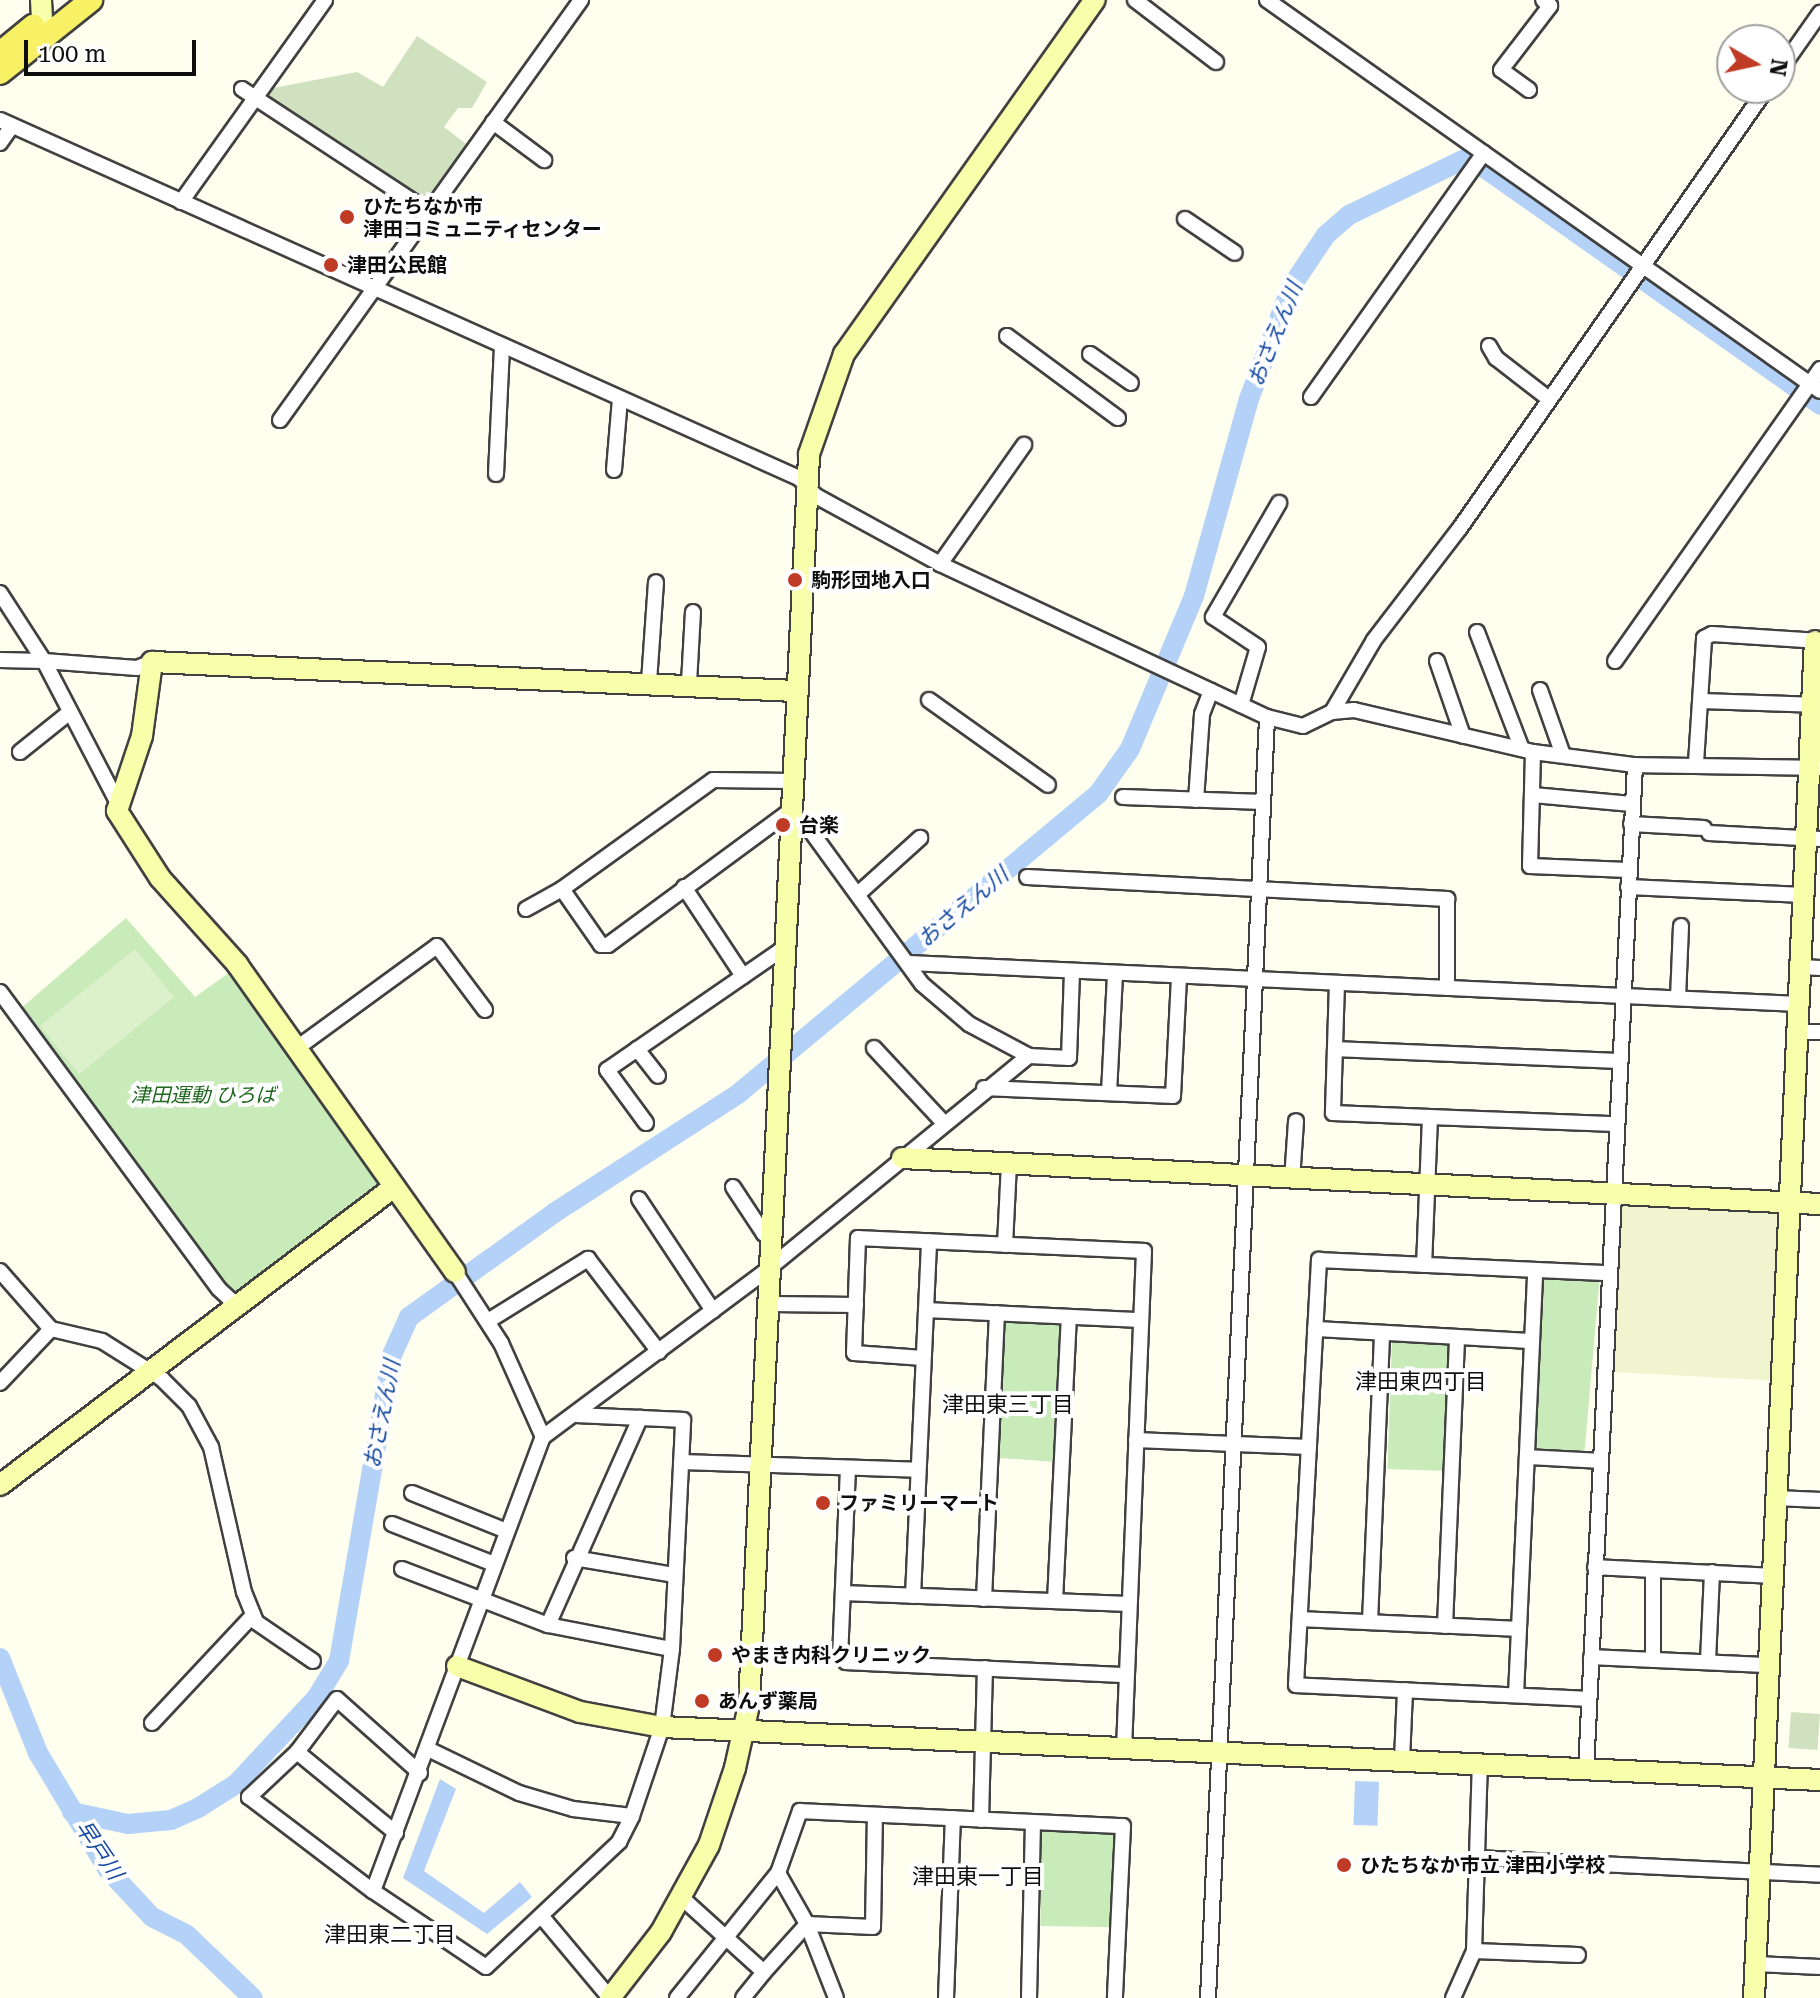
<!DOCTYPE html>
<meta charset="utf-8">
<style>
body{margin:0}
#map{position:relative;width:1820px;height:1998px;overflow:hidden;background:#ffffef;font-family:"Roboto Serif","Noto Sans JP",serif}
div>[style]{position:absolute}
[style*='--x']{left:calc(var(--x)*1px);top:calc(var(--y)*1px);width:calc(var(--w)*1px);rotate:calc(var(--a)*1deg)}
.farmland>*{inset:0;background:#f1f5cf;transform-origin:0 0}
.green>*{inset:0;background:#c9eab9;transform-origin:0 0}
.cemetery>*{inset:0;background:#d0e1c0;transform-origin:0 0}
.pitch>*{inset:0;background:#dcf1cb;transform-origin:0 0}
.water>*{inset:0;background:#b4d1f7;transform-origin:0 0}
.river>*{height:20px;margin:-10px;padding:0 10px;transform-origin:10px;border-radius:10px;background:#b4d1f7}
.roads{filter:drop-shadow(2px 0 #414141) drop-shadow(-2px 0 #414141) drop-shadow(0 2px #414141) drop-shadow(0 -2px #414141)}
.street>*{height:14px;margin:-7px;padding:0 7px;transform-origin:7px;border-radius:7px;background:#fff}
.secondary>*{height:20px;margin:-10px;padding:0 10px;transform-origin:10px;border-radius:10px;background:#f8ffaa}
.primary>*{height:22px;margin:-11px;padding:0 11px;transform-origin:11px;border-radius:11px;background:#f9f165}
.dots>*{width:22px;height:22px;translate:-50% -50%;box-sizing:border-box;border:4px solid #fff;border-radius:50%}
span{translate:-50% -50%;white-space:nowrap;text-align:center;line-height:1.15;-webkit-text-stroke:8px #fff;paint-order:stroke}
.poi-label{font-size:20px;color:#0e0e0e;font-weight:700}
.left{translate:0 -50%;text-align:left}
.park-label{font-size:20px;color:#1f671e;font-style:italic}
.water-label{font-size:22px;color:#164aa2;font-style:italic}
.neighbourhood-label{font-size:22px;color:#0e0e0e}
.north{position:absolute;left:1716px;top:24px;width:80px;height:80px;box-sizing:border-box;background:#fff;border:2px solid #9f9f9f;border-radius:50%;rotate:99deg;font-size:22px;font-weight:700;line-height:32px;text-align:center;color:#0e0e0e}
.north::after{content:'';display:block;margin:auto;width:28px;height:36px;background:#c03b25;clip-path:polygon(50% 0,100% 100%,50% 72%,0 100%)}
.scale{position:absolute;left:24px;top:40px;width:172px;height:36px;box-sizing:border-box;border:4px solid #0e0e0e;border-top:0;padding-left:10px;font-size:24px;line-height:28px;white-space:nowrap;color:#0e0e0e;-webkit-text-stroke:6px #fff;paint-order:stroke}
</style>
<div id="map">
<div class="farmland">
<i style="left:1617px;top:1202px;width:165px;height:170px;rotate:3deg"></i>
</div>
<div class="green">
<i style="clip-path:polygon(126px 918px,195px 997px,233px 970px,382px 1184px,235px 1297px,20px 1009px)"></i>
<i style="left:1542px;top:1272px;width:58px;height:180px;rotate:5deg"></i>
<i style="left:1005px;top:1321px;width:58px;height:137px;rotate:4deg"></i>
<i style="left:1392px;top:1338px;width:61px;height:131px;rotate:2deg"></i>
<i style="left:1042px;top:1829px;width:77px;height:97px;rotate:1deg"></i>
</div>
<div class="cemetery">
<i style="clip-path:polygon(417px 36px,487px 82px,472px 108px,458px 108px,444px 127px,470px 147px,430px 207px,264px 100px,273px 88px,357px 72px,383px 87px)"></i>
<i style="left:1791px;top:1712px;width:29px;height:36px;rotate:4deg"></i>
</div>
<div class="pitch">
<i style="left:135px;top:949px;width:62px;height:122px;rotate:51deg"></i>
</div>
<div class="water">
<i style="clip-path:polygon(440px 1779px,456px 1789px,424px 1871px,484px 1913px,520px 1882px,532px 1897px,487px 1934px,403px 1878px)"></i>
<i style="left:1355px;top:1781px;width:24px;height:44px;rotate:2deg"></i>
</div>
<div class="river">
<i style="--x:0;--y:1658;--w:102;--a:68.2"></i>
<i style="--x:38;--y:1753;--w:136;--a:59.1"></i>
<i style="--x:108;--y:1870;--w:64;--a:46.9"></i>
<i style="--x:152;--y:1917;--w:39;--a:27"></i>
<i style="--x:187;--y:1935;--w:91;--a:43.7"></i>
<i style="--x:72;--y:1812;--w:57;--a:12.1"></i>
<i style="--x:128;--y:1824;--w:43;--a:-5.3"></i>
<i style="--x:171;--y:1820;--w:30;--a:-24"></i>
<i style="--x:198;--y:1808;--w:45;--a:-32.3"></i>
<i style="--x:236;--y:1784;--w:119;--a:-47"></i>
<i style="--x:317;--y:1697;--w:42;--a:-58.6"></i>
<i style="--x:339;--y:1661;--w:311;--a:-80.2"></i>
<i style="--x:392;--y:1355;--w:42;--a:-65.9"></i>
<i style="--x:409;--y:1317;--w:178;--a:-35.6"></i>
<i style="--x:554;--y:1213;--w:219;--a:-32.9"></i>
<i style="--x:738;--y:1094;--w:469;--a:-39.8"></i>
<i style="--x:1098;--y:794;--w:55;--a:-54.6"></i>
<i style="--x:1130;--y:749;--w:166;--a:-67.3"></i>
<i style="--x:1194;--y:596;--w:205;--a:-74.4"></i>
<i style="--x:1249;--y:399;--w:120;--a:-69.4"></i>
<i style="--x:1291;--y:287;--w:63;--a:-56.1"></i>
<i style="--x:1326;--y:235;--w:30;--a:-41"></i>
<i style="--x:1349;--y:215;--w:133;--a:-25.8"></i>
<i style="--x:1469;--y:157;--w:430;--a:35.2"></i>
</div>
<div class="roads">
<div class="street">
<i style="--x:1135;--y:0;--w:102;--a:37.4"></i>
<i style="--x:1267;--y:0;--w:677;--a:35.26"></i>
<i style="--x:1780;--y:70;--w:70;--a:-54.9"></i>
<i style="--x:242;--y:89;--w:222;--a:33.3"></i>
<i style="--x:1529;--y:90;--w:34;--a:-144"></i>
<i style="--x:1501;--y:70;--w:81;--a:-52.6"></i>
<i style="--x:1550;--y:6;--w:9;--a:-139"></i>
<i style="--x:0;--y:120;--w:876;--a:24.14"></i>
<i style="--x:799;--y:478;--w:25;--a:47"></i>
<i style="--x:816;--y:496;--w:141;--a:28.7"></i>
<i style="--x:940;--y:564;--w:361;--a:25.1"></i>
<i style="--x:1267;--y:717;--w:37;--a:14"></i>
<i style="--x:1303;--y:726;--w:32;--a:-26"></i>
<i style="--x:1332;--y:712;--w:22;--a:-5"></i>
<i style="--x:1354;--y:710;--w:184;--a:13.2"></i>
<i style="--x:1533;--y:752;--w:103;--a:7.3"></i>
<i style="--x:1635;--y:765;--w:185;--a:0.9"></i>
<i style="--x:493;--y:122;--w:64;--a:36.7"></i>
<i style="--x:0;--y:143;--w:21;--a:-55"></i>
<i style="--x:181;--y:202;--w:248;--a:-54.5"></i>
<i style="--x:1185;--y:219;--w:60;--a:34.2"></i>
<i style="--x:1007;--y:336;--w:138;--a:36.5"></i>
<i style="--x:1489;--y:346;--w:14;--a:60"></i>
<i style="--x:1496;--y:358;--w:67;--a:37.7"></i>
<i style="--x:1090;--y:354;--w:50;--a:35.3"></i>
<i style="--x:1311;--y:397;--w:299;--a:-54.7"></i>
<i style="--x:280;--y:420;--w:517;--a:-54.37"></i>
<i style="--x:614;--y:470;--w:71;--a:-85.2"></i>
<i style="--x:496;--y:474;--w:126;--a:-87.3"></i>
<i style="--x:940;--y:564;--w:146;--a:-54.8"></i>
<i style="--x:0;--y:593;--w:81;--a:57.1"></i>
<i style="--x:44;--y:661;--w:93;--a:4.3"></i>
<i style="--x:137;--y:668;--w:16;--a:-22"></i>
<i style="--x:1477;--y:632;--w:125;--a:69"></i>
<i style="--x:0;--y:660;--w:44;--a:1.3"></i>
<i style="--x:44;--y:661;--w:158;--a:62.5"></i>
<i style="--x:1437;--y:661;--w:79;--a:70.9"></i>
<i style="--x:1615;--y:661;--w:357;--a:-54.9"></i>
<i style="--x:649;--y:682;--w:100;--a:-86"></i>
<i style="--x:689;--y:683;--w:71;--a:-86.8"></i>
<i style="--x:1540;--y:690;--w:69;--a:70.5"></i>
<i style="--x:929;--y:700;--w:146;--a:35.5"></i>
<i style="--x:1701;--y:701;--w:119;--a:1.9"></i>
<i style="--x:1241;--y:705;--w:60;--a:-73.7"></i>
<i style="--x:1258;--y:647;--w:54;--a:-146.3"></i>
<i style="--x:1213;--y:617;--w:132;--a:-59.9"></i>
<i style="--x:1332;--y:712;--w:83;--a:-59.7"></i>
<i style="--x:1374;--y:640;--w:141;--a:-52.5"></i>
<i style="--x:1460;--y:528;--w:537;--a:-55.1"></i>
<i style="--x:20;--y:752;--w:64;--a:-38.7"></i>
<i style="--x:1533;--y:752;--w:114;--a:91.5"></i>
<i style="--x:1530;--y:866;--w:98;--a:2.3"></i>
<i style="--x:1696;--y:763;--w:125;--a:-86.3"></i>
<i style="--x:1704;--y:638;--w:9;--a:-27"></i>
<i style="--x:1712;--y:634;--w:108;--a:3.7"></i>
<i style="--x:1533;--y:795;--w:99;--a:5.2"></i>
<i style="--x:1123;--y:797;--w:140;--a:2"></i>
<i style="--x:1196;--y:800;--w:86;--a:-86"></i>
<i style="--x:1202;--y:714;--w:25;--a:-69"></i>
<i style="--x:791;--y:820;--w:14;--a:12"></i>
<i style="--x:805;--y:823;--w:199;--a:54"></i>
<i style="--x:922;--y:984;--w:62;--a:40.4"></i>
<i style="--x:969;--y:1024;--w:68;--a:28.1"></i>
<i style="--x:1029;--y:1056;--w:40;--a:2.9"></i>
<i style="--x:1069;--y:1058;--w:87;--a:-88"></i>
<i style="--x:1631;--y:824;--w:73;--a:3.1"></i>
<i style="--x:1709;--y:833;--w:111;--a:3.1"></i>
<i style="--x:1027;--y:877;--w:421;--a:3"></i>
<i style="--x:1447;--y:899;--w:89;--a:90"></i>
<i style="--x:684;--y:887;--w:107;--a:56.5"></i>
<i style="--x:1628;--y:887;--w:176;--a:2.6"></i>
<i style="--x:562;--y:889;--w:68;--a:55.1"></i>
<i style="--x:601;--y:945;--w:7;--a:0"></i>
<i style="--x:608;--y:945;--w:227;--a:-36.4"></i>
<i style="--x:858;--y:894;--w:84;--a:-42.1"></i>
<i style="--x:526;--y:909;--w:41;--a:-29.1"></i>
<i style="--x:562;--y:889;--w:186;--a:-35.8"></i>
<i style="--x:713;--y:780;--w:79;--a:0.7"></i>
<i style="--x:909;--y:963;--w:891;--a:2.64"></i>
<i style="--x:1801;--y:967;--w:19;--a:3"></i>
<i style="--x:1337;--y:983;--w:130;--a:91.8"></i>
<i style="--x:1333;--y:1113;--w:97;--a:2.4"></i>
<i style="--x:1430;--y:1117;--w:148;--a:92.3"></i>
<i style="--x:0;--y:992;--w:369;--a:53.6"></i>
<i style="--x:219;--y:1289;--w:23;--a:43"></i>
<i style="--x:1678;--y:998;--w:72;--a:-87.6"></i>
<i style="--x:1798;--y:1032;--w:22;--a:0"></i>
<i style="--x:297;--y:1048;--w:173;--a:-36.1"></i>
<i style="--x:437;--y:946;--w:80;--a:53.1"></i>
<i style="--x:874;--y:1048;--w:103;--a:47"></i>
<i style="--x:637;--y:1049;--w:34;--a:52"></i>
<i style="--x:1335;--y:1049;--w:283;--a:2.4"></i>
<i style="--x:984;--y:1088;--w:189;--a:2.4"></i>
<i style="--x:1173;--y:1096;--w:120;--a:-87.1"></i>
<i style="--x:1109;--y:1093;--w:120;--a:-87.1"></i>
<i style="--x:1430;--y:1117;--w:185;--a:2.2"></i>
<i style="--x:646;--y:1123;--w:66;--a:-126.3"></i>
<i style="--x:607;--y:1070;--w:219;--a:-34.6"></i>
<i style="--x:1292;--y:1180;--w:59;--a:-86.1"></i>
<i style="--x:733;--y:1187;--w:56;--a:56.6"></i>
<i style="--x:764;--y:1234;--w:8;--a:7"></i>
<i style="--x:639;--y:1199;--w:134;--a:56.5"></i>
<i style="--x:1005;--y:1245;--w:82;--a:-87.2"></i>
<i style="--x:0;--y:1271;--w:77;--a:48.7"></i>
<i style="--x:51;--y:1329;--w:52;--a:13.2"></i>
<i style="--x:102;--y:1341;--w:71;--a:32.3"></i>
<i style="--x:162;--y:1379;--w:38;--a:45"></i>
<i style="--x:189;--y:1406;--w:47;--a:61.8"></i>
<i style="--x:211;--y:1447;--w:149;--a:77.2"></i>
<i style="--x:244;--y:1592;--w:32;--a:68"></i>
<i style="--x:256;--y:1622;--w:69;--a:34.4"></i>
<i style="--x:455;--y:1272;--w:85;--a:57.1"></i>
<i style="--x:501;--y:1343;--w:103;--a:65.9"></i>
<i style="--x:771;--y:1304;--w:85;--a:0.7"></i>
<i style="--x:926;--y:1310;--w:215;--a:2.7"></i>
<i style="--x:488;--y:1321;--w:118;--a:-31.8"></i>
<i style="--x:588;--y:1259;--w:117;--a:52.6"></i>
<i style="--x:1315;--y:1329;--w:217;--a:3.2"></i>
<i style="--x:923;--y:1358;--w:69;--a:-175.9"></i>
<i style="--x:854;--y:1353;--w:115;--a:-88"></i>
<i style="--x:858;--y:1238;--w:286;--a:2.6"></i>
<i style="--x:1144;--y:1251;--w:496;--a:92.3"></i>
<i style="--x:0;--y:1383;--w:74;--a:-46.6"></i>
<i style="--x:1136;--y:1440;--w:173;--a:2.3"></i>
<i style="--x:1527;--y:1457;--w:73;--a:3.1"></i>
<i style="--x:681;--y:1462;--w:237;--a:1.9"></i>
<i style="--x:848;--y:1468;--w:187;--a:92.4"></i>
<i style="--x:840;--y:1655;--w:9;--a:49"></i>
<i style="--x:846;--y:1662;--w:280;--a:2.7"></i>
<i style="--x:412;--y:1493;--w:102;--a:21.8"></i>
<i style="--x:1777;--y:1498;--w:43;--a:2.7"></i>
<i style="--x:392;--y:1524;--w:110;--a:21.4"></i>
<i style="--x:574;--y:1558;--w:101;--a:9.6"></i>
<i style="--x:1595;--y:1567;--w:178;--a:2.9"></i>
<i style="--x:402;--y:1569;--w:156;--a:21"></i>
<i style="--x:548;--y:1625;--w:126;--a:11"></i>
<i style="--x:843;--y:1593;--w:286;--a:2.2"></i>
<i style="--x:913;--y:1596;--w:355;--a:-87.4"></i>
<i style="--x:984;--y:1599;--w:286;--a:-87.4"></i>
<i style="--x:1055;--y:1601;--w:284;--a:-87.2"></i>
<i style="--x:1300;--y:1619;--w:219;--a:2.6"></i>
<i style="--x:1370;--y:1622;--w:289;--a:-87.6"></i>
<i style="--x:548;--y:1625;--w:227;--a:-66"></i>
<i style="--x:1445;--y:1626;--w:289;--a:-87.6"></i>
<i style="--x:1591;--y:1657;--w:178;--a:2.6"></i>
<i style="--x:1653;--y:1660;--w:90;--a:-90"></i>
<i style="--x:1708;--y:1661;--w:89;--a:-87.4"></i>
<i style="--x:1516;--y:1695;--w:425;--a:-87.4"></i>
<i style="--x:1589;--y:1699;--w:293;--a:-177.3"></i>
<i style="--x:1296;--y:1685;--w:426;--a:-86.9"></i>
<i style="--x:1319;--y:1260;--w:289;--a:2.6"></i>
<i style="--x:152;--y:1723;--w:148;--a:-46.9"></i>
<i style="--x:428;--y:1749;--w:101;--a:25.8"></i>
<i style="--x:519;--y:1793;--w:56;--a:16.5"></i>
<i style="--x:573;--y:1809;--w:59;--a:6.8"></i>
<i style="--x:297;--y:1752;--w:128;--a:39.3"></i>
<i style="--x:1402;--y:1760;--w:70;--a:-87.5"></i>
<i style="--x:1586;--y:1770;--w:1006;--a:-87.21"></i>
<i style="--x:420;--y:1773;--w:111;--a:-138.3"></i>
<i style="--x:337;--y:1699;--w:66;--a:127"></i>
<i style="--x:297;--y:1752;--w:66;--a:136.8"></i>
<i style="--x:249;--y:1797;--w:156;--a:37.2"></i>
<i style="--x:373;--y:1891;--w:136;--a:33.9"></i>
<i style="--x:486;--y:1967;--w:183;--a:-43.2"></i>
<i style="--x:619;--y:1842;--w:29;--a:-63"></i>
<i style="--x:632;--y:1816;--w:94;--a:-71.4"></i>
<i style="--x:662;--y:1727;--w:79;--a:-82.7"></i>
<i style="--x:672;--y:1649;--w:229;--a:-87.2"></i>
<i style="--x:683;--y:1420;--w:106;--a:-177.3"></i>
<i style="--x:981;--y:1820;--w:152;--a:-88.5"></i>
<i style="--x:1477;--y:1858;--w:343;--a:2.8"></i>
<i style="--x:778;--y:1873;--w:59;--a:60.4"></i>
<i style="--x:807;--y:1924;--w:79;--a:68.6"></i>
<i style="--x:373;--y:1891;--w:485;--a:-69.5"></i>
<i style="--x:543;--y:1437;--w:286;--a:-36.7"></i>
<i style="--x:772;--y:1266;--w:332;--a:-39.3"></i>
<i style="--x:682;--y:1898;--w:110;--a:42.1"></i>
<i style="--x:764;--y:1972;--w:33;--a:129"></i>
<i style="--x:543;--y:1918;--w:104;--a:50.1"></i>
<i style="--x:1474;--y:1951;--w:104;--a:2.2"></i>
<i style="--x:1756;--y:1964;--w:64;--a:2.7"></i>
<i style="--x:764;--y:1972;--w:64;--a:-48.1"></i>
<i style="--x:807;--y:1924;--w:66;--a:2.6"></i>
<i style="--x:873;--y:1927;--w:112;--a:-89"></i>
<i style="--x:677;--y:1998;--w:161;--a:-51.1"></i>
<i style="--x:778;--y:1873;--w:66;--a:-70.5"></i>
<i style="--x:800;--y:1811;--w:323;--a:2.7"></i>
<i style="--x:1123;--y:1826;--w:172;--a:92.7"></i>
<i style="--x:946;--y:1998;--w:180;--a:-87.8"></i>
<i style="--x:1029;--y:1998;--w:174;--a:-88.7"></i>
<i style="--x:1208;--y:1998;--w:1282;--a:-87.36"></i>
<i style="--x:1453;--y:1998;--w:51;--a:-65.9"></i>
<i style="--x:1474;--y:1951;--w:187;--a:-88.2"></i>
</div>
<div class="secondary">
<i style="--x:41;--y:0;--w:19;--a:87"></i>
<i style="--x:902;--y:1158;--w:919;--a:2.87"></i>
<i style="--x:455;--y:1272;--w:376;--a:-125.3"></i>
<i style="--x:238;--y:965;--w:117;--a:-131.9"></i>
<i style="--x:160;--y:878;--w:80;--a:-122.7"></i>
<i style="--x:117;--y:811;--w:79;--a:-71.6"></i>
<i style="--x:142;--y:736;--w:75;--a:-82.3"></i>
<i style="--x:152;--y:662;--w:645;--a:2.58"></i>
<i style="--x:0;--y:1485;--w:493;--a:-37.1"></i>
<i style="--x:457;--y:1666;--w:131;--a:20.5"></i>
<i style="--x:580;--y:1712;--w:83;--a:10.4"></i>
<i style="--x:662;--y:1727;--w:1159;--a:2.62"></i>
<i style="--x:610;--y:1998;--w:83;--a:-52.3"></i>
<i style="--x:661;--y:1932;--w:99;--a:-61.1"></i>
<i style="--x:709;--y:1845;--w:81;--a:-71.3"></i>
<i style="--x:735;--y:1768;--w:65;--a:-77.5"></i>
<i style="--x:749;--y:1705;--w:1252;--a:-87.25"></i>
<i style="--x:809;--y:454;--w:106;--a:-70.7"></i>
<i style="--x:844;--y:354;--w:434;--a:-54.7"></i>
<i style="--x:1754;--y:1998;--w:1358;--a:-87.43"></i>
</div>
<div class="primary">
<i style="--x:0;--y:53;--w:43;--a:-39.3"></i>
<i style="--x:0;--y:73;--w:117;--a:-38.7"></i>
</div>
</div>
<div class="dots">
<i style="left:347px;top:217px;background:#c03b25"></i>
<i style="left:331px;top:265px;background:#c03b25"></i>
<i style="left:795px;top:580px;background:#c03b25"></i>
<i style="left:783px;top:825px;background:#c03b25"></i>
<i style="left:823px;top:1503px;background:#c03b25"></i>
<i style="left:715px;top:1655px;background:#c03b25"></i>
<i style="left:702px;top:1701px;background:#c03b25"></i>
<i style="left:1344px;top:1865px;background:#c03b25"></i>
</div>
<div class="poi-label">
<span class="left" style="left:363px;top:218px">ひたちなか市<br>津田コミュニティセンター</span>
<span class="left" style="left:347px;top:265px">津田公民館</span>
<span class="left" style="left:811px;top:580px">駒形団地入口</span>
<span class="left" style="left:799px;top:825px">台楽</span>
<span class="left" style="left:839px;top:1503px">ファミリーマート</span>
<span class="left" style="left:731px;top:1655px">やまき内科クリニック</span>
<span class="left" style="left:718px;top:1701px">あんず薬局</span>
<span class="left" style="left:1360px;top:1865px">ひたちなか市立 津田小学校</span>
</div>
<div class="park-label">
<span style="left:203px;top:1095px">津田運動 ひろば</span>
</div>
<div class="water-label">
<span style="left:1275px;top:334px;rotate:-68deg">おさえん川</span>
<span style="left:963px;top:907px;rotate:-40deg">おさえん川</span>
<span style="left:382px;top:1414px;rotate:-79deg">おさえん川</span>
<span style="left:99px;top:1850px;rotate:56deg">早戸川</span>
</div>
<div class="neighbourhood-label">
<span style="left:1421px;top:1382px">津田東四丁目</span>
<span style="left:1008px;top:1405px">津田東三丁目</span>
<span style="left:978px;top:1877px">津田東一丁目</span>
<span style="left:390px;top:1935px">津田東二丁目</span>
</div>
<div class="north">N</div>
<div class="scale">100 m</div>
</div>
